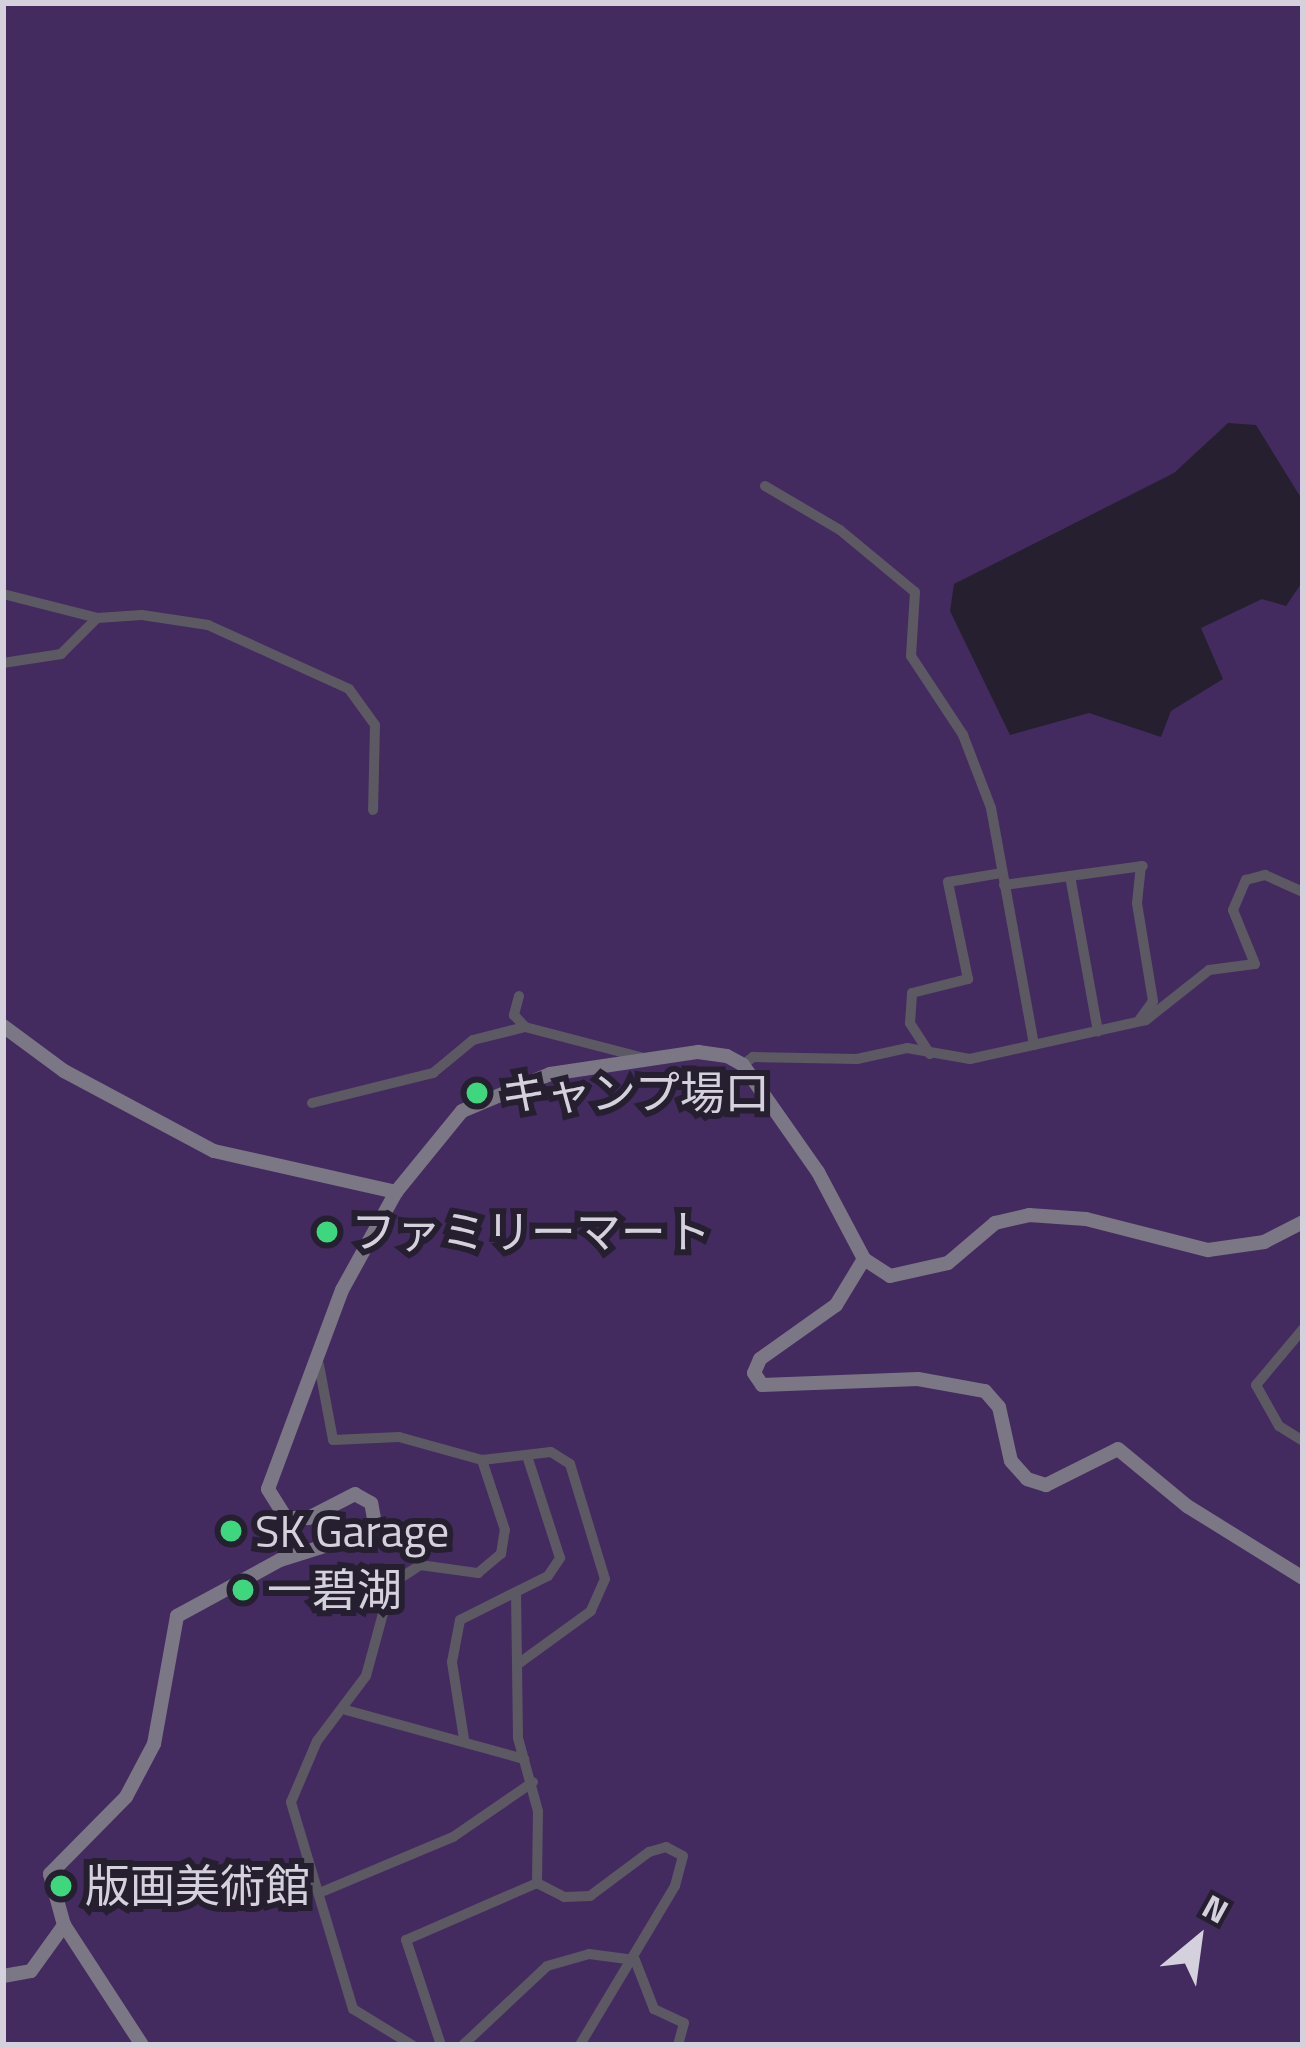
<!DOCTYPE html>
<meta charset="utf-8">
<style>
body{margin:0}
#map{position:relative;width:1306px;height:2048px;overflow:hidden;background:#261f30;font-family:"Titillium Web","Noto Sans JP",sans-serif}
div>[style]{position:absolute}
[style*='--x']{left:calc(var(--x)*1px);top:calc(var(--y)*1px);width:calc(var(--w)*1px);rotate:calc(var(--a)*1deg)}
.green>*{inset:0;background:#432b60}
.street>*{height:10px;margin:-5px;padding:0 5px;transform-origin:5px;border-radius:5px;background:#5c5962}
.secondary>*{height:14px;margin:-7px;padding:0 7px;transform-origin:7px;border-radius:7px;background:#7c7785}
.dots>*{width:33px;height:33px;translate:-50% -50%;box-sizing:border-box;border:6px solid #261f30;border-radius:50%}
span{translate:-50% -50%;white-space:nowrap;text-align:center;line-height:1.15;-webkit-text-stroke:12px #261f30;paint-order:stroke}
.poi-label{font-size:45px;color:#d5d1dc}
.left{translate:0 -50%;text-align:left}
.frame{position:absolute;inset:0;border:6px solid #d5d1dc;pointer-events:none}
.north{position:absolute;left:1138px;top:1880px;width:120px;height:120px;-webkit-text-stroke:9px #261f30;paint-order:stroke;rotate:29deg;font-size:33px;font-weight:700;line-height:48px;text-align:center;color:#d5d1dc}
.north::after{content:'';display:block;margin:auto;width:42px;height:54px;background:#d5d1dc;clip-path:polygon(50% 0,100% 100%,50% 72%,0 100%)}
</style>
<div id="map">
<div class="green">
<i style="clip-path:polygon(3px 3px,1303px 3px,1303px 501px,1256px 425px,1228px 423px,1174px 473px,954px 584px,950px 611px,1010px 735px,1089px 713px,1161px 737px,1171px 711px,1223px 679px,1201px 628px,1262px 599px,1286px 606px,1303px 581px,1303px 2045px,3px 2045px)"></i>
</div>
<div class="street">
<i style="--x:765;--y:486;--w:87;--a:30.4"></i>
<i style="--x:840;--y:530;--w:97;--a:39.6"></i>
<i style="--x:915;--y:592;--w:64;--a:93.6"></i>
<i style="--x:911;--y:656;--w:95;--a:56.6"></i>
<i style="--x:963;--y:735;--w:78;--a:69"></i>
<i style="--x:991;--y:808;--w:241;--a:79.7"></i>
<i style="--x:3;--y:594;--w:97;--a:14.3"></i>
<i style="--x:97;--y:618;--w:45;--a:-3.8"></i>
<i style="--x:142;--y:615;--w:67;--a:8.6"></i>
<i style="--x:208;--y:625;--w:155;--a:24.4"></i>
<i style="--x:349;--y:689;--w:44;--a:54.2"></i>
<i style="--x:375;--y:725;--w:85;--a:91.3"></i>
<i style="--x:3;--y:663;--w:59;--a:-8.8"></i>
<i style="--x:61;--y:654;--w:51;--a:-45"></i>
<i style="--x:1070;--y:876;--w:158;--a:79.8"></i>
<i style="--x:1004;--y:885;--w:140;--a:-7.8"></i>
<i style="--x:519;--y:996;--w:20;--a:105"></i>
<i style="--x:514;--y:1015;--w:16;--a:47"></i>
<i style="--x:525;--y:1027;--w:123;--a:14.6"></i>
<i style="--x:1140;--y:1019;--w:22;--a:-54"></i>
<i style="--x:1153;--y:1001;--w:99;--a:-99.3"></i>
<i style="--x:1137;--y:903;--w:37;--a:-84"></i>
<i style="--x:930;--y:1054;--w:37;--a:-123"></i>
<i style="--x:910;--y:1023;--w:30;--a:-86"></i>
<i style="--x:912;--y:993;--w:58;--a:-14"></i>
<i style="--x:968;--y:979;--w:99;--a:-101.7"></i>
<i style="--x:948;--y:882;--w:55;--a:-9.5"></i>
<i style="--x:743;--y:1065;--w:13;--a:-39"></i>
<i style="--x:753;--y:1057;--w:104;--a:1.1"></i>
<i style="--x:857;--y:1059;--w:51;--a:-12.4"></i>
<i style="--x:907;--y:1048;--w:64;--a:9.9"></i>
<i style="--x:970;--y:1059;--w:180;--a:-12.5"></i>
<i style="--x:1146;--y:1020;--w:80;--a:-38.4"></i>
<i style="--x:1209;--y:970;--w:46;--a:-7.4"></i>
<i style="--x:1255;--y:964;--w:58;--a:-112.2"></i>
<i style="--x:1233;--y:910;--w:33;--a:-67"></i>
<i style="--x:1246;--y:880;--w:20;--a:-15"></i>
<i style="--x:1265;--y:875;--w:42;--a:24.1"></i>
<i style="--x:312;--y:1103;--w:125;--a:-13.9"></i>
<i style="--x:433;--y:1073;--w:52;--a:-39.5"></i>
<i style="--x:473;--y:1040;--w:54;--a:-14"></i>
<i style="--x:1303;--y:1329;--w:73;--a:130"></i>
<i style="--x:1256;--y:1385;--w:47;--a:60.7"></i>
<i style="--x:1279;--y:1426;--w:28;--a:32"></i>
<i style="--x:319;--y:1365;--w:76;--a:79.4"></i>
<i style="--x:333;--y:1440;--w:66;--a:-2.6"></i>
<i style="--x:399;--y:1437;--w:86;--a:15.5"></i>
<i style="--x:482;--y:1460;--w:69;--a:-6.6"></i>
<i style="--x:551;--y:1452;--w:22;--a:32"></i>
<i style="--x:570;--y:1464;--w:120;--a:73.1"></i>
<i style="--x:605;--y:1579;--w:35;--a:114"></i>
<i style="--x:591;--y:1611;--w:90;--a:144"></i>
<i style="--x:516;--y:1593;--w:145;--a:89.2"></i>
<i style="--x:518;--y:1738;--w:76;--a:74.7"></i>
<i style="--x:538;--y:1811;--w:72;--a:90.8"></i>
<i style="--x:346;--y:1710;--w:185;--a:15.4"></i>
<i style="--x:464;--y:1739;--w:78;--a:-98.9"></i>
<i style="--x:452;--y:1662;--w:43;--a:-79.2"></i>
<i style="--x:460;--y:1620;--w:98;--a:-26.6"></i>
<i style="--x:548;--y:1576;--w:22;--a:-56"></i>
<i style="--x:560;--y:1558;--w:104;--a:-107.9"></i>
<i style="--x:537;--y:1883;--w:30;--a:27"></i>
<i style="--x:564;--y:1897;--w:26;--a:-2"></i>
<i style="--x:590;--y:1896;--w:74;--a:-36.7"></i>
<i style="--x:649;--y:1852;--w:18;--a:-16"></i>
<i style="--x:666;--y:1847;--w:19;--a:28"></i>
<i style="--x:683;--y:1856;--w:31;--a:105"></i>
<i style="--x:675;--y:1886;--w:185;--a:120.9"></i>
<i style="--x:324;--y:1891;--w:140;--a:-22.7"></i>
<i style="--x:453;--y:1837;--w:97;--a:-34.5"></i>
<i style="--x:635;--y:1960;--w:53;--a:68.8"></i>
<i style="--x:654;--y:2009;--w:33;--a:25"></i>
<i style="--x:684;--y:2023;--w:23;--a:105"></i>
<i style="--x:412;--y:2045;--w:69;--a:-148.6"></i>
<i style="--x:353;--y:2009;--w:216;--a:-106.7"></i>
<i style="--x:291;--y:1802;--w:66;--a:-66.9"></i>
<i style="--x:317;--y:1741;--w:81;--a:-53"></i>
<i style="--x:366;--y:1676;--w:95;--a:-74.8"></i>
<i style="--x:391;--y:1584;--w:35;--a:-33"></i>
<i style="--x:420;--y:1565;--w:59;--a:7.9"></i>
<i style="--x:478;--y:1573;--w:30;--a:-40"></i>
<i style="--x:501;--y:1554;--w:24;--a:-81"></i>
<i style="--x:505;--y:1530;--w:74;--a:-108.2"></i>
<i style="--x:441;--y:2045;--w:111;--a:-108.4"></i>
<i style="--x:406;--y:1940;--w:143;--a:-23.5"></i>
<i style="--x:463;--y:2045;--w:115;--a:-43.2"></i>
<i style="--x:547;--y:1966;--w:44;--a:-15.9"></i>
<i style="--x:589;--y:1954;--w:46;--a:7.4"></i>
</div>
<div class="secondary">
<i style="--x:3;--y:1026;--w:76;--a:36.4"></i>
<i style="--x:64;--y:1071;--w:170;--a:28.1"></i>
<i style="--x:214;--y:1151;--w:187;--a:12.7"></i>
<i style="--x:864;--y:1259;--w:54;--a:121.3"></i>
<i style="--x:836;--y:1305;--w:93;--a:144.6"></i>
<i style="--x:760;--y:1359;--w:15;--a:113"></i>
<i style="--x:754;--y:1373;--w:14;--a:56"></i>
<i style="--x:762;--y:1385;--w:156;--a:-2.2"></i>
<i style="--x:918;--y:1379;--w:68;--a:10.2"></i>
<i style="--x:985;--y:1391;--w:21;--a:49"></i>
<i style="--x:999;--y:1407;--w:55;--a:77.5"></i>
<i style="--x:1011;--y:1461;--w:24;--a:48"></i>
<i style="--x:1027;--y:1479;--w:20;--a:18"></i>
<i style="--x:1046;--y:1485;--w:80;--a:-26.6"></i>
<i style="--x:1118;--y:1449;--w:89;--a:39.6"></i>
<i style="--x:1187;--y:1506;--w:137;--a:31.8"></i>
<i style="--x:3;--y:1976;--w:28;--a:-10"></i>
<i style="--x:31;--y:1971;--w:57;--a:-54.3"></i>
<i style="--x:142;--y:2045;--w:143;--a:-123"></i>
<i style="--x:64;--y:1925;--w:53;--a:-105.4"></i>
<i style="--x:50;--y:1874;--w:108;--a:-45.4"></i>
<i style="--x:126;--y:1797;--w:60;--a:-62.2"></i>
<i style="--x:154;--y:1744;--w:130;--a:-79.8"></i>
<i style="--x:177;--y:1616;--w:117;--a:-28.5"></i>
<i style="--x:280;--y:1560;--w:101;--a:-17.4"></i>
<i style="--x:376;--y:1530;--w:27;--a:-100"></i>
<i style="--x:371;--y:1503;--w:18;--a:-151"></i>
<i style="--x:355;--y:1494;--w:53;--a:152.9"></i>
<i style="--x:308;--y:1518;--w:22;--a:180"></i>
<i style="--x:286;--y:1518;--w:34;--a:-122"></i>
<i style="--x:268;--y:1489;--w:212;--a:-69.6"></i>
<i style="--x:342;--y:1290;--w:112;--a:-61.1"></i>
<i style="--x:396;--y:1192;--w:104;--a:-50.8"></i>
<i style="--x:462;--y:1111;--w:95;--a:-22.8"></i>
<i style="--x:550;--y:1074;--w:150;--a:-8.5"></i>
<i style="--x:698;--y:1052;--w:29;--a:8"></i>
<i style="--x:727;--y:1056;--w:18;--a:29"></i>
<i style="--x:743;--y:1065;--w:131;--a:55"></i>
<i style="--x:818;--y:1172;--w:98;--a:62.1"></i>
<i style="--x:864;--y:1259;--w:31;--a:33"></i>
<i style="--x:890;--y:1276;--w:59;--a:-12.6"></i>
<i style="--x:948;--y:1263;--w:62;--a:-40.4"></i>
<i style="--x:995;--y:1223;--w:35;--a:-13"></i>
<i style="--x:1029;--y:1215;--w:57;--a:4"></i>
<i style="--x:1086;--y:1219;--w:126;--a:14.3"></i>
<i style="--x:1208;--y:1250;--w:57;--a:-8.1"></i>
<i style="--x:1264;--y:1242;--w:44;--a:-27.1"></i>
</div>
<div class="dots">
<i style="left:477px;top:1093px;background:#3fd77d"></i>
<i style="left:327px;top:1232px;background:#3fd77d"></i>
<i style="left:231px;top:1531px;background:#3fd77d"></i>
<i style="left:243px;top:1590px;background:#3fd77d"></i>
<i style="left:61px;top:1886px;background:#3fd77d"></i>
</div>
<div class="poi-label">
<span class="left" style="left:501px;top:1093px">キャンプ場口</span>
<span class="left" style="left:351px;top:1232px">ファミリーマート</span>
<span class="left" style="left:255px;top:1531px">SK Garage</span>
<span class="left" style="left:267px;top:1590px">一碧湖</span>
<span class="left" style="left:85px;top:1886px">版画美術館</span>
</div>
<div class="frame"></div>
<div class="north">N</div>
</div>
